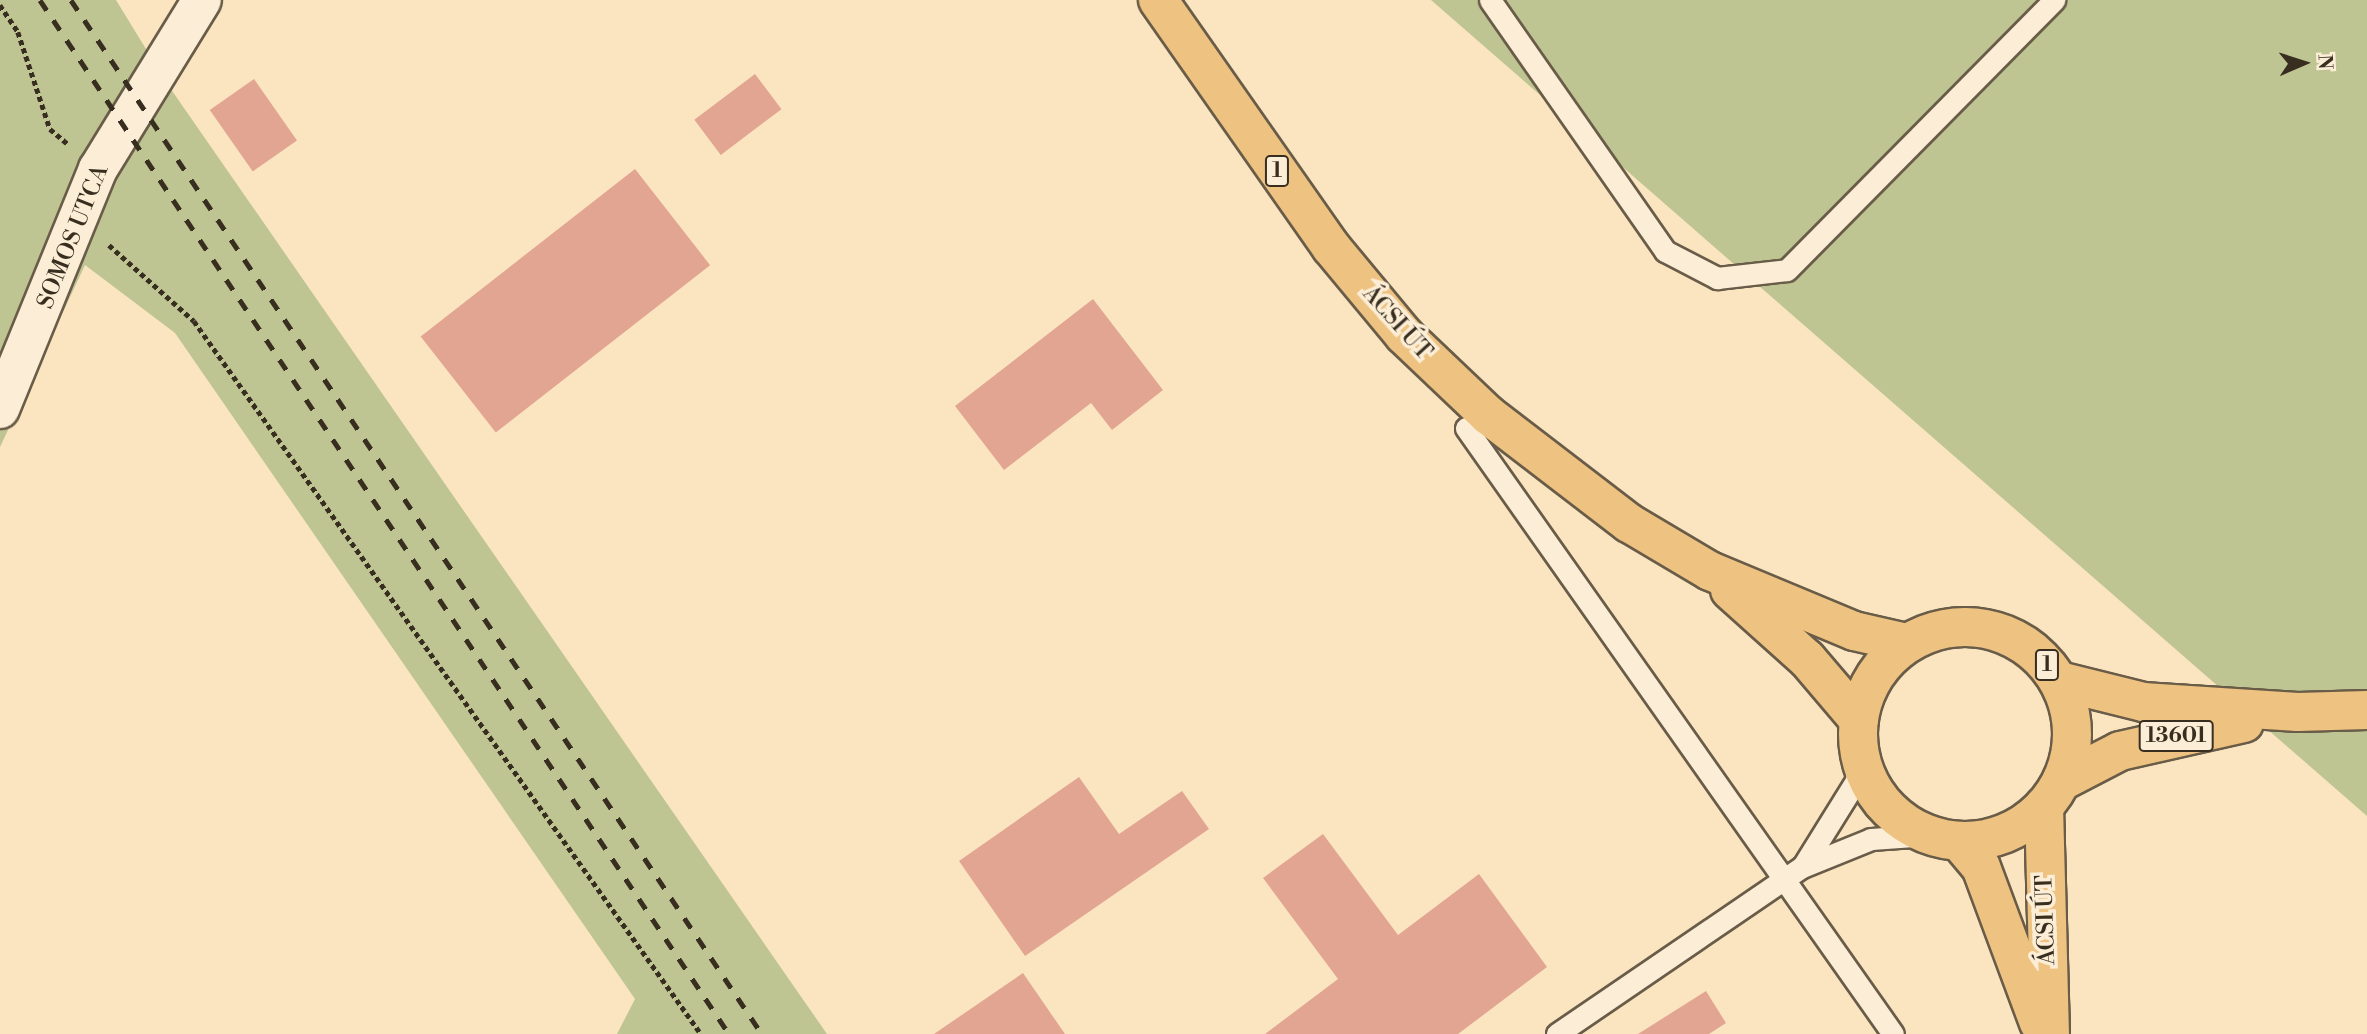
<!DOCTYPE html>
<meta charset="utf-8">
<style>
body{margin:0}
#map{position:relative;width:2367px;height:1034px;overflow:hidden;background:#fbe5c0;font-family:"Libre Bodoni",serif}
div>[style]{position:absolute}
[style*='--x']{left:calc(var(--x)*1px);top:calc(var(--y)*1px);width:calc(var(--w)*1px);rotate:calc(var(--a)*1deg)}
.green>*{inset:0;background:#bec593}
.building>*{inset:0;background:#e2a591;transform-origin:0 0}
.path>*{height:4.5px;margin-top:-2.25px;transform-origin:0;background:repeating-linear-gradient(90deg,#382e20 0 5px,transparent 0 8.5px)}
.roads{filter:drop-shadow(2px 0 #695c48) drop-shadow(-2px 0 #695c48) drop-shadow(0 2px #695c48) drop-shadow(0 -2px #695c48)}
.lane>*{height:21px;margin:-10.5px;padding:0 10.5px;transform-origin:10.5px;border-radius:10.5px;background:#fceed6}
.street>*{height:38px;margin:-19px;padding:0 19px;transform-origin:19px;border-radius:19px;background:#fceed6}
.primary>*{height:38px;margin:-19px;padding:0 19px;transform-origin:19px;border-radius:19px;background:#eec280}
.primary>.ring{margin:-19px;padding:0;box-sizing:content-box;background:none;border:38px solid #eec280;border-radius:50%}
.rail>*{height:5px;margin-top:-2.5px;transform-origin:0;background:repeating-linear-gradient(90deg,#382e20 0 12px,transparent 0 24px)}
span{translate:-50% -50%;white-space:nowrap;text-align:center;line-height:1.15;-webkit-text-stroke:7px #fceed6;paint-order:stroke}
.shield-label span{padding:2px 5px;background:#fceed6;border:2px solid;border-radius:5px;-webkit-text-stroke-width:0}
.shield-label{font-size:21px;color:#382e20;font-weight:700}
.street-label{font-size:23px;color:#382e20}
.north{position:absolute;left:2269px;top:28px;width:70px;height:70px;-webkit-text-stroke:5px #fceed6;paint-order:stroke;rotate:87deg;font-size:19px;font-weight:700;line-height:28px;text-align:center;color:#382e20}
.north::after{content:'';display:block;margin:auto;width:24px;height:32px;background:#382e20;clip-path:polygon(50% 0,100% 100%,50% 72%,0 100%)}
</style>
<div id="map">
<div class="green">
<i style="clip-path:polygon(0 0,116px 0,168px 85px,827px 1034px,617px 1034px,635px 999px,175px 333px,85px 265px,0 447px)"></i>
<i style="clip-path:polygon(1431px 0,2367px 0,2367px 816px)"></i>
</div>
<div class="building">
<i style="left:755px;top:74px;width:44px;height:76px;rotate:53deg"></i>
<i style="left:254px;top:79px;width:75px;height:54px;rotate:55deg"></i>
<i style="left:635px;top:169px;width:122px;height:272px;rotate:52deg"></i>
<i style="clip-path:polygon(1093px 299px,1163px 390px,1112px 430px,1091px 403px,1004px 470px,955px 406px)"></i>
<i style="clip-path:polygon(1079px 777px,1119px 834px,1182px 791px,1209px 829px,1025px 956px,959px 861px)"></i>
<i style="clip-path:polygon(1323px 834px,1398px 935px,1479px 874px,1547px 967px,1458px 1034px,1265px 1034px,1338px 979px,1263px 878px)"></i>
<i style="clip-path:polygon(1023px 973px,1065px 1034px,934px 1034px)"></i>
<i style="clip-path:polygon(1706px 991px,1726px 1023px,1709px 1034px,1638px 1034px)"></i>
</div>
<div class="path">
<i style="--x:0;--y:5;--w:32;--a:56"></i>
<i style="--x:18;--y:32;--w:102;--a:71.7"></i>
<i style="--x:50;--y:129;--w:25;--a:40"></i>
<i style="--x:109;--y:245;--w:114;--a:41.8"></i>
<i style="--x:194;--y:321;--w:875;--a:54.58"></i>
</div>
<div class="roads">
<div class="lane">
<i style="--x:1490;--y:0;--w:306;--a:55.1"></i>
<i style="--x:1665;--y:251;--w:59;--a:27.4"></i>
<i style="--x:1717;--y:278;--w:70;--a:-6.5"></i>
<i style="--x:1787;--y:270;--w:380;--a:-45.3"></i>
<i style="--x:1466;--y:428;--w:741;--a:54.83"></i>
<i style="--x:1803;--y:866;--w:100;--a:-58.1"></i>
<i style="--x:1856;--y:781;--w:29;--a:-84"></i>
<i style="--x:1557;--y:1034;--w:297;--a:-34.3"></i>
<i style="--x:1802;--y:867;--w:74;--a:-22.1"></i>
<i style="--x:1871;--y:839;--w:57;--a:-4"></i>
</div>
<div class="street">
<i style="--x:0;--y:409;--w:259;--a:-67.8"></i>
<i style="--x:98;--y:169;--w:198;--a:-58.4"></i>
</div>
<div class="primary">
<i style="--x:1158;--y:0;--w:302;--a:55"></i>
<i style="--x:1331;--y:247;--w:114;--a:50.3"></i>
<i style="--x:1404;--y:335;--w:116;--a:43.6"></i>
<i style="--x:1488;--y:415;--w:178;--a:37.5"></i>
<i style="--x:1629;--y:523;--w:94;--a:30.7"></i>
<i style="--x:1710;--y:571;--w:156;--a:22.6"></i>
<i style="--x:1854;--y:631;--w:54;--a:12.8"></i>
<i style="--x:1730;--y:590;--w:103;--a:41.9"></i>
<i style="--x:1807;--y:659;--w:80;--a:49.6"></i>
<i class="ring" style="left:1858px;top:627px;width:176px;height:176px"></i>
<i style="--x:2059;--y:681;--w:87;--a:14"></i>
<i style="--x:2143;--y:702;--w:155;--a:3.7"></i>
<i style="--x:2298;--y:712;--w:69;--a:-1.7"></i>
<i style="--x:2062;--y:781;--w:65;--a:-27.3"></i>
<i style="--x:2120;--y:751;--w:127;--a:-12.7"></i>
<i style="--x:2044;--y:806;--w:228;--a:88.5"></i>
<i style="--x:1959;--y:841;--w:34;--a:50"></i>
<i style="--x:1981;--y:867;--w:166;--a:69.6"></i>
</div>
</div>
<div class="rail">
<i style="--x:40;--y:0;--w:1243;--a:56.32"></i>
<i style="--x:71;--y:0;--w:1244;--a:56.25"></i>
</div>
<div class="shield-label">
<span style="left:1277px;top:171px">1</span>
<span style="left:2047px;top:665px">1</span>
<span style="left:2176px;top:736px">13601</span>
</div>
<div class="street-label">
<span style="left:73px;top:237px;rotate:-68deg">SOMOS UTCA</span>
<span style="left:1397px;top:323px;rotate:48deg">ÁCSI ÚT</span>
<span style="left:2046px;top:920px;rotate:-92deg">ÁCSI ÚT</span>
</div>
<div class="north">N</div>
</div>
